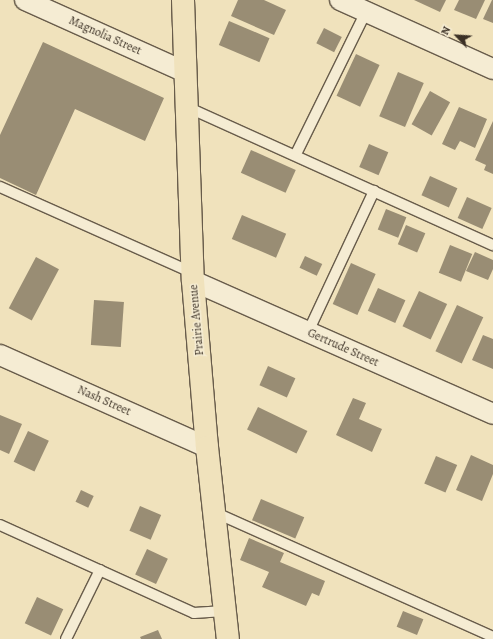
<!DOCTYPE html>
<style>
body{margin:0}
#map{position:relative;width:493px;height:639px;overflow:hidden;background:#f0e2bc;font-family:Alegreya,serif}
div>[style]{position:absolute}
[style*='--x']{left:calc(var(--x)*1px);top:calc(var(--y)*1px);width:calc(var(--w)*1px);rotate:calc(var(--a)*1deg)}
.building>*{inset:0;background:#998d74;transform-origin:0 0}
.roads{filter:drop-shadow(1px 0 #685c4b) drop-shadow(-1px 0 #685c4b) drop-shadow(0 1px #685c4b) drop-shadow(0 -1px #685c4b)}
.service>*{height:10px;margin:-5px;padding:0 5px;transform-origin:5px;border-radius:5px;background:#f5ecd3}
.minor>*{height:20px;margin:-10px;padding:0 10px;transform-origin:10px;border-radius:10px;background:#f5ecd3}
.primary>*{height:22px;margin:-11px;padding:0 11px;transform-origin:11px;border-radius:11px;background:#f0e2bc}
span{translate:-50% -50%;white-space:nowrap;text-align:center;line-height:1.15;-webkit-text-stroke:3px #f5ecd3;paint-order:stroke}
.street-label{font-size:12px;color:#3b3025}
.north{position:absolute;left:437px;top:16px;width:40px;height:40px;-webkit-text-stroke:3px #f5ecd3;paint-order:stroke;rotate:295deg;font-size:11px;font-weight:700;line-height:16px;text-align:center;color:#3b3025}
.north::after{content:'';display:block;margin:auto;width:14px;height:18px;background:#3b3025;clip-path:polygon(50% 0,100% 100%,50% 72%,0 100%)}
</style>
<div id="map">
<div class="building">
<i style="clip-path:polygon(238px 0,264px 0,286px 10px,274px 35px,231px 16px)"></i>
<i style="clip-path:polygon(414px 0,446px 0,440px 12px)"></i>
<i style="clip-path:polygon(459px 0,485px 0,476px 19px,454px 10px)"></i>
<i style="clip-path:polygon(492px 0,493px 0,493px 23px,483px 19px)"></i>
<i style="left:229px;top:21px;width:44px;height:26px;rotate:23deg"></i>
<i style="left:324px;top:28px;width:20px;height:17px;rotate:27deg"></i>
<i style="clip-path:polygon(43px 42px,164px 98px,145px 141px,75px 109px,36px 195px,0 178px,0 135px)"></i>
<i style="left:356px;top:54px;width:26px;height:46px;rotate:25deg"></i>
<i style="left:398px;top:72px;width:28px;height:48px;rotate:23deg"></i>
<i style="left:430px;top:91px;width:23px;height:38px;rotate:29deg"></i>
<i style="clip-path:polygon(459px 107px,487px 119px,475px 148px,460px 141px,455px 150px,442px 144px)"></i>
<i style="clip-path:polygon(493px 121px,493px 174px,484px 170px,486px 165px,475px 160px)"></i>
<i style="left:369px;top:144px;width:21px;height:25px;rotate:23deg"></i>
<i style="left:251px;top:150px;width:49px;height:25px;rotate:24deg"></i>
<i style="left:430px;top:176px;width:30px;height:21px;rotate:24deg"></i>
<i style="left:467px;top:197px;width:27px;height:23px;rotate:24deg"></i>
<i style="left:386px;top:209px;width:22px;height:22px;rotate:22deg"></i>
<i style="left:242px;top:215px;width:48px;height:26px;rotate:23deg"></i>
<i style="left:406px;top:225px;width:21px;height:21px;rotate:23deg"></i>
<i style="left:450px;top:245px;width:24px;height:30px;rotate:22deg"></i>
<i style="clip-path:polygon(475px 252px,493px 260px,493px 269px,488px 280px,466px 271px)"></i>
<i style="left:305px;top:256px;width:19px;height:13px;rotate:25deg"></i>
<i style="left:36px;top:257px;width:26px;height:58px;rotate:28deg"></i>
<i style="left:351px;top:263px;width:27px;height:45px;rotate:24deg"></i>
<i style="left:378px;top:288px;width:30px;height:25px;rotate:24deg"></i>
<i style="left:419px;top:291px;width:31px;height:39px;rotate:25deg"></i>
<i style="left:94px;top:300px;width:30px;height:45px;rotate:4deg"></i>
<i style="left:457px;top:305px;width:29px;height:51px;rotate:25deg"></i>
<i style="clip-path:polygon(483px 335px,493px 339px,493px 369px,472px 360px)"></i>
<i style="left:268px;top:366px;width:30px;height:21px;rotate:24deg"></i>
<i style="clip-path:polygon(353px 398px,366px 403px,359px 419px,382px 429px,372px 452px,336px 435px)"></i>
<i style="left:258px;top:407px;width:55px;height:25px;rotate:26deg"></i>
<i style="clip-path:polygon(0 415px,22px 424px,9px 454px,0 450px)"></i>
<i style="left:28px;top:431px;width:23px;height:34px;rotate:25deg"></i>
<i style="clip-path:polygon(471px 455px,493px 465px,493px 474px,482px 501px,456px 490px)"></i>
<i style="left:436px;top:456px;width:23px;height:30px;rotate:23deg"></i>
<i style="left:81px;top:490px;width:14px;height:13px;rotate:25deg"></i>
<i style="left:261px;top:499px;width:47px;height:23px;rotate:23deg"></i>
<i style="left:140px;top:506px;width:23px;height:27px;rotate:23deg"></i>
<i style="clip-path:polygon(249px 538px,284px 553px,280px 562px,325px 581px,319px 596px,312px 593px,306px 606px,262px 587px,269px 572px,240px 560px)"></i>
<i style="left:147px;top:549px;width:23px;height:28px;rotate:25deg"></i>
<i style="left:37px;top:597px;width:29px;height:29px;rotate:25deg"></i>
<i style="left:403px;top:611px;width:22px;height:17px;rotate:22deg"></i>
<i style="clip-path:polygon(158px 630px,162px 639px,141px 639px,140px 637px)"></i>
</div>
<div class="roads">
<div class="service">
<i style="--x:187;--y:107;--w:336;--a:24.3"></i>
<i style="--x:296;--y:154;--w:158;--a:-63.8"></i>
<i style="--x:0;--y:187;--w:211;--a:24"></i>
<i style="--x:308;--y:332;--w:156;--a:-64.9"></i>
<i style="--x:214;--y:512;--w:306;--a:24.1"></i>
<i style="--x:0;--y:525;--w:213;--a:24.4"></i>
<i style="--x:194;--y:613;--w:30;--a:-4"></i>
<i style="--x:66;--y:639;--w:77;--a:-63.8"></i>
</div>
<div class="minor">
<i style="--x:25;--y:0;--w:175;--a:24.2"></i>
<i style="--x:340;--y:0;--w:168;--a:24.3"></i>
<i style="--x:193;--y:281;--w:328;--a:23.9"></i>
<i style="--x:0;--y:355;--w:227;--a:24"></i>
</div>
<div class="primary">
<i style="--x:183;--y:0;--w:281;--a:88"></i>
<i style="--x:193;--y:281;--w:167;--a:85.2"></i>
<i style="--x:207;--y:447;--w:193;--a:83.8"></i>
</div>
</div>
<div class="street-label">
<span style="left:105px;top:36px;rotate:24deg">Magnolia Street</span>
<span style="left:197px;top:320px;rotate:-95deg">Prairie Avenue</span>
<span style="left:343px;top:348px;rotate:24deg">Gertrude Street</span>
<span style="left:104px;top:401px;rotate:24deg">Nash Street</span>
</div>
<div class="north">N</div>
</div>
